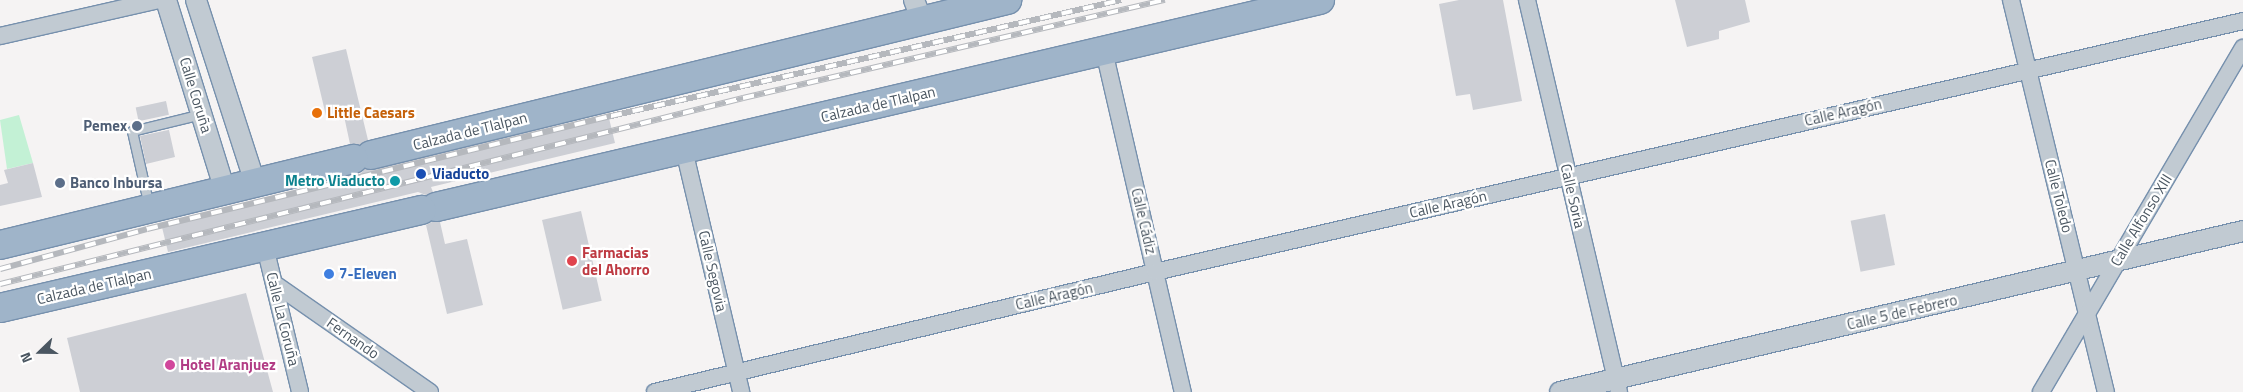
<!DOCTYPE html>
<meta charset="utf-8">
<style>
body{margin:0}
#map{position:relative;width:2243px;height:392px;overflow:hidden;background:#f5f3f3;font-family:"Titillium Web",sans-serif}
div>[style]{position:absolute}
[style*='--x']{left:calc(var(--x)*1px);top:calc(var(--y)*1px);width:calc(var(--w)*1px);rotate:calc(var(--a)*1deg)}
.green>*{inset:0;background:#c3f1d5}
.building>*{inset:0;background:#cdcfd5;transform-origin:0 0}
.roads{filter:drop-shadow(1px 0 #7690ad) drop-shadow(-1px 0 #7690ad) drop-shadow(0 1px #7690ad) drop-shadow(0 -1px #7690ad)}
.service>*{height:9px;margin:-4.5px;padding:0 4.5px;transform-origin:4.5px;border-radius:4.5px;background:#c1cad2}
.minor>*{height:16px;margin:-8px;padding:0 8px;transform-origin:8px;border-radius:8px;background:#c1cad2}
.tertiary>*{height:20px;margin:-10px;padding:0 10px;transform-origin:10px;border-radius:10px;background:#c1cad2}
.trunk>*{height:28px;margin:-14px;padding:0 14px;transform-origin:14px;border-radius:14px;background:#9fb4c9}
.rail>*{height:5.5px;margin-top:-2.75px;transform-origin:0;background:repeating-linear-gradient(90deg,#fff 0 11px,#b5b8bd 0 22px);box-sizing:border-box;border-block:1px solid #b5b8bd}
.dots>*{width:14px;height:14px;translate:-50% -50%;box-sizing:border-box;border:2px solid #fff;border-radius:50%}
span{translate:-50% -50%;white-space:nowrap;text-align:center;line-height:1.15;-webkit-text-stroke:4.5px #fff;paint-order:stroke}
.street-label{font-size:15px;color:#4a5661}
.food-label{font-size:15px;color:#c56008;font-weight:700}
.left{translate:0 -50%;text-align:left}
.service-label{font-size:15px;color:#4e5e75;font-weight:700}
.right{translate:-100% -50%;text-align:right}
.transit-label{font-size:15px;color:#164399;font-weight:700}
.culture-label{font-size:15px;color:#0d838f;font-weight:700}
.health-label{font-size:15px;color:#be3a42;font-weight:700}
.shop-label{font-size:15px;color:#366cbe;font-weight:700}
.hotel-label{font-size:15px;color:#b23c85;font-weight:700}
.north{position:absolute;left:15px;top:327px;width:50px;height:50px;-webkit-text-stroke:4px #fff;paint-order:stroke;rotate:248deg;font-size:14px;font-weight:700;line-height:20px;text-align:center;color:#4a5661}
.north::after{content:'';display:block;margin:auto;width:18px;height:22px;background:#4a5661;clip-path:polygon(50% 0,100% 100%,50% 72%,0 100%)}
</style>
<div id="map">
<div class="green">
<i style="clip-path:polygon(19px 115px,33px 163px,7px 169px,0 120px)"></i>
</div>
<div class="building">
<i style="clip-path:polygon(1459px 0,1503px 0,1522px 101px,1473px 110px,1470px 94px,1456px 96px,1439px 4px)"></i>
<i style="clip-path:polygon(1675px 0,1745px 0,1750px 22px,1719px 31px,1719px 39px,1687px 47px)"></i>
<i style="clip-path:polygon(346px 49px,368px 140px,360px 145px,350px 144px,344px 116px,327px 120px,312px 57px)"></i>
<i style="left:166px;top:101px;width:14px;height:31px;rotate:78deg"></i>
<i style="clip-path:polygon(608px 114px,615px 143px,431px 187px,433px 192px,426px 195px,418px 192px,168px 252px,161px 223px,358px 176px,365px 169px)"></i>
<i style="clip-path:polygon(173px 129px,169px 130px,175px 157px,146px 164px,140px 136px)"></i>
<i style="clip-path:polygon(33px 163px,42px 197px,0 206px,0 185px,8px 183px,4px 170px)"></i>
<i style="left:581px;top:211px;width:92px;height:40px;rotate:77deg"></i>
<i style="left:1885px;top:214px;width:52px;height:35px;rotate:79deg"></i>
<i style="clip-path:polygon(432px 222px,440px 222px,445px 244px,467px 239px,483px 305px,447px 314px,426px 225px)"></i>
<i style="clip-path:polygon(246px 293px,273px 392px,80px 392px,67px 338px)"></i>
</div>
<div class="roads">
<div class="service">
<i style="--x:149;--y:206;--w:77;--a:-102.8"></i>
<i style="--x:132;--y:131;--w:71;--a:-13.8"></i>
</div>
<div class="minor">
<i style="--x:1527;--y:0;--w:403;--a:76.8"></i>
<i style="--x:2011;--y:0;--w:403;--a:76.4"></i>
<i style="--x:0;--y:36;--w:162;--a:-12.8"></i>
<i style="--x:1104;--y:51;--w:350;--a:77"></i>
<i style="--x:684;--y:150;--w:249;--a:76.7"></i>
<i style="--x:265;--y:247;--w:149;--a:76.4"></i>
<i style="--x:275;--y:284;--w:189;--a:34.9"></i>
<i style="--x:655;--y:392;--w:514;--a:-13.5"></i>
<i style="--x:1155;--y:272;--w:1117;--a:-12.99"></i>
<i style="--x:2041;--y:392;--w:399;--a:-59.6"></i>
</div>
<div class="tertiary">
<i style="--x:166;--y:0;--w:200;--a:72.8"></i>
<i style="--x:196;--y:0;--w:192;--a:72.1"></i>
<i style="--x:914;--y:0;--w:22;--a:69"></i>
<i style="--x:1560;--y:392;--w:702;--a:-13.26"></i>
</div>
<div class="trunk">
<i style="--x:371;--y:155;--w:655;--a:-13.7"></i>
<i style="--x:436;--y:207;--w:908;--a:-13.18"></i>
<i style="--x:0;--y:245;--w:364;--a:-13.7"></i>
<i style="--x:0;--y:308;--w:433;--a:-13.1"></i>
</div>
</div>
<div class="rail">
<i style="--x:0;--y:269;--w:152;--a:-15.2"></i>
<i style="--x:147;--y:229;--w:478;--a:-13.7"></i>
<i style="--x:611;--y:116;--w:523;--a:-12.81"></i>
<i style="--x:0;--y:284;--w:766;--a:-14.05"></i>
<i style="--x:743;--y:98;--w:433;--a:-13.1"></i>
</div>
<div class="dots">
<i style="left:317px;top:113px;background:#e8710a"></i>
<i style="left:137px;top:126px;background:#5c6f8a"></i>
<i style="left:421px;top:174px;background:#1a4fb4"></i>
<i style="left:395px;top:181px;background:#0f9aa8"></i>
<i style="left:60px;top:183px;background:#5c6f8a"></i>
<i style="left:572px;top:261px;background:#e0444e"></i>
<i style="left:329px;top:274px;background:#3f7fe0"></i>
<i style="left:170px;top:365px;background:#d1479c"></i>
</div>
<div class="street-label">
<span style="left:196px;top:95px;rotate:73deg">Calle Coruña</span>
<span style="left:878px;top:104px;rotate:-13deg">Calzada de Tlalpan</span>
<span style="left:1843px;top:112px;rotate:-13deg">Calle Aragón</span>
<span style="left:470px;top:131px;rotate:-14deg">Calzada de Tlalpan</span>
<span style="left:1573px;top:196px;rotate:77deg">Calle Soria</span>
<span style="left:2059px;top:196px;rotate:76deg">Calle Toledo</span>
<span style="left:1448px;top:204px;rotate:-13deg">Calle Aragón</span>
<span style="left:2141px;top:220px;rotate:-59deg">Calle Alfonso XIII</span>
<span style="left:1144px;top:221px;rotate:77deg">Calle Cádiz</span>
<span style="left:713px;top:271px;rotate:77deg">Calle Segovia</span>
<span style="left:94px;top:286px;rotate:-13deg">Calzada de Tlalpan</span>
<span style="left:1054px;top:296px;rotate:-13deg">Calle Aragón</span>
<span style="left:1902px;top:312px;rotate:-13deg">Calle 5 de Febrero</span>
<span style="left:283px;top:319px;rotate:76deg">Calle La Coruña</span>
<span style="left:353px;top:338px;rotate:35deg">Fernando</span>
</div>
<div class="food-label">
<span class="left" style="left:327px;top:113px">Little Caesars</span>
</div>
<div class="service-label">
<span class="right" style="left:127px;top:126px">Pemex</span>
<span class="left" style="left:70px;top:183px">Banco Inbursa</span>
</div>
<div class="transit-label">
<span class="left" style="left:432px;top:174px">Viaducto</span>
</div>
<div class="culture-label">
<span class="right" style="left:385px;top:181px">Metro Viaducto</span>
</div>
<div class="health-label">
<span class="left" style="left:582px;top:261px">Farmacias<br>del Ahorro</span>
</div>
<div class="shop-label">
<span class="left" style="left:339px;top:274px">7-Eleven</span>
</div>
<div class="hotel-label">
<span class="left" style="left:180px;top:365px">Hotel Aranjuez</span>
</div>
<div class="north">N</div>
</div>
